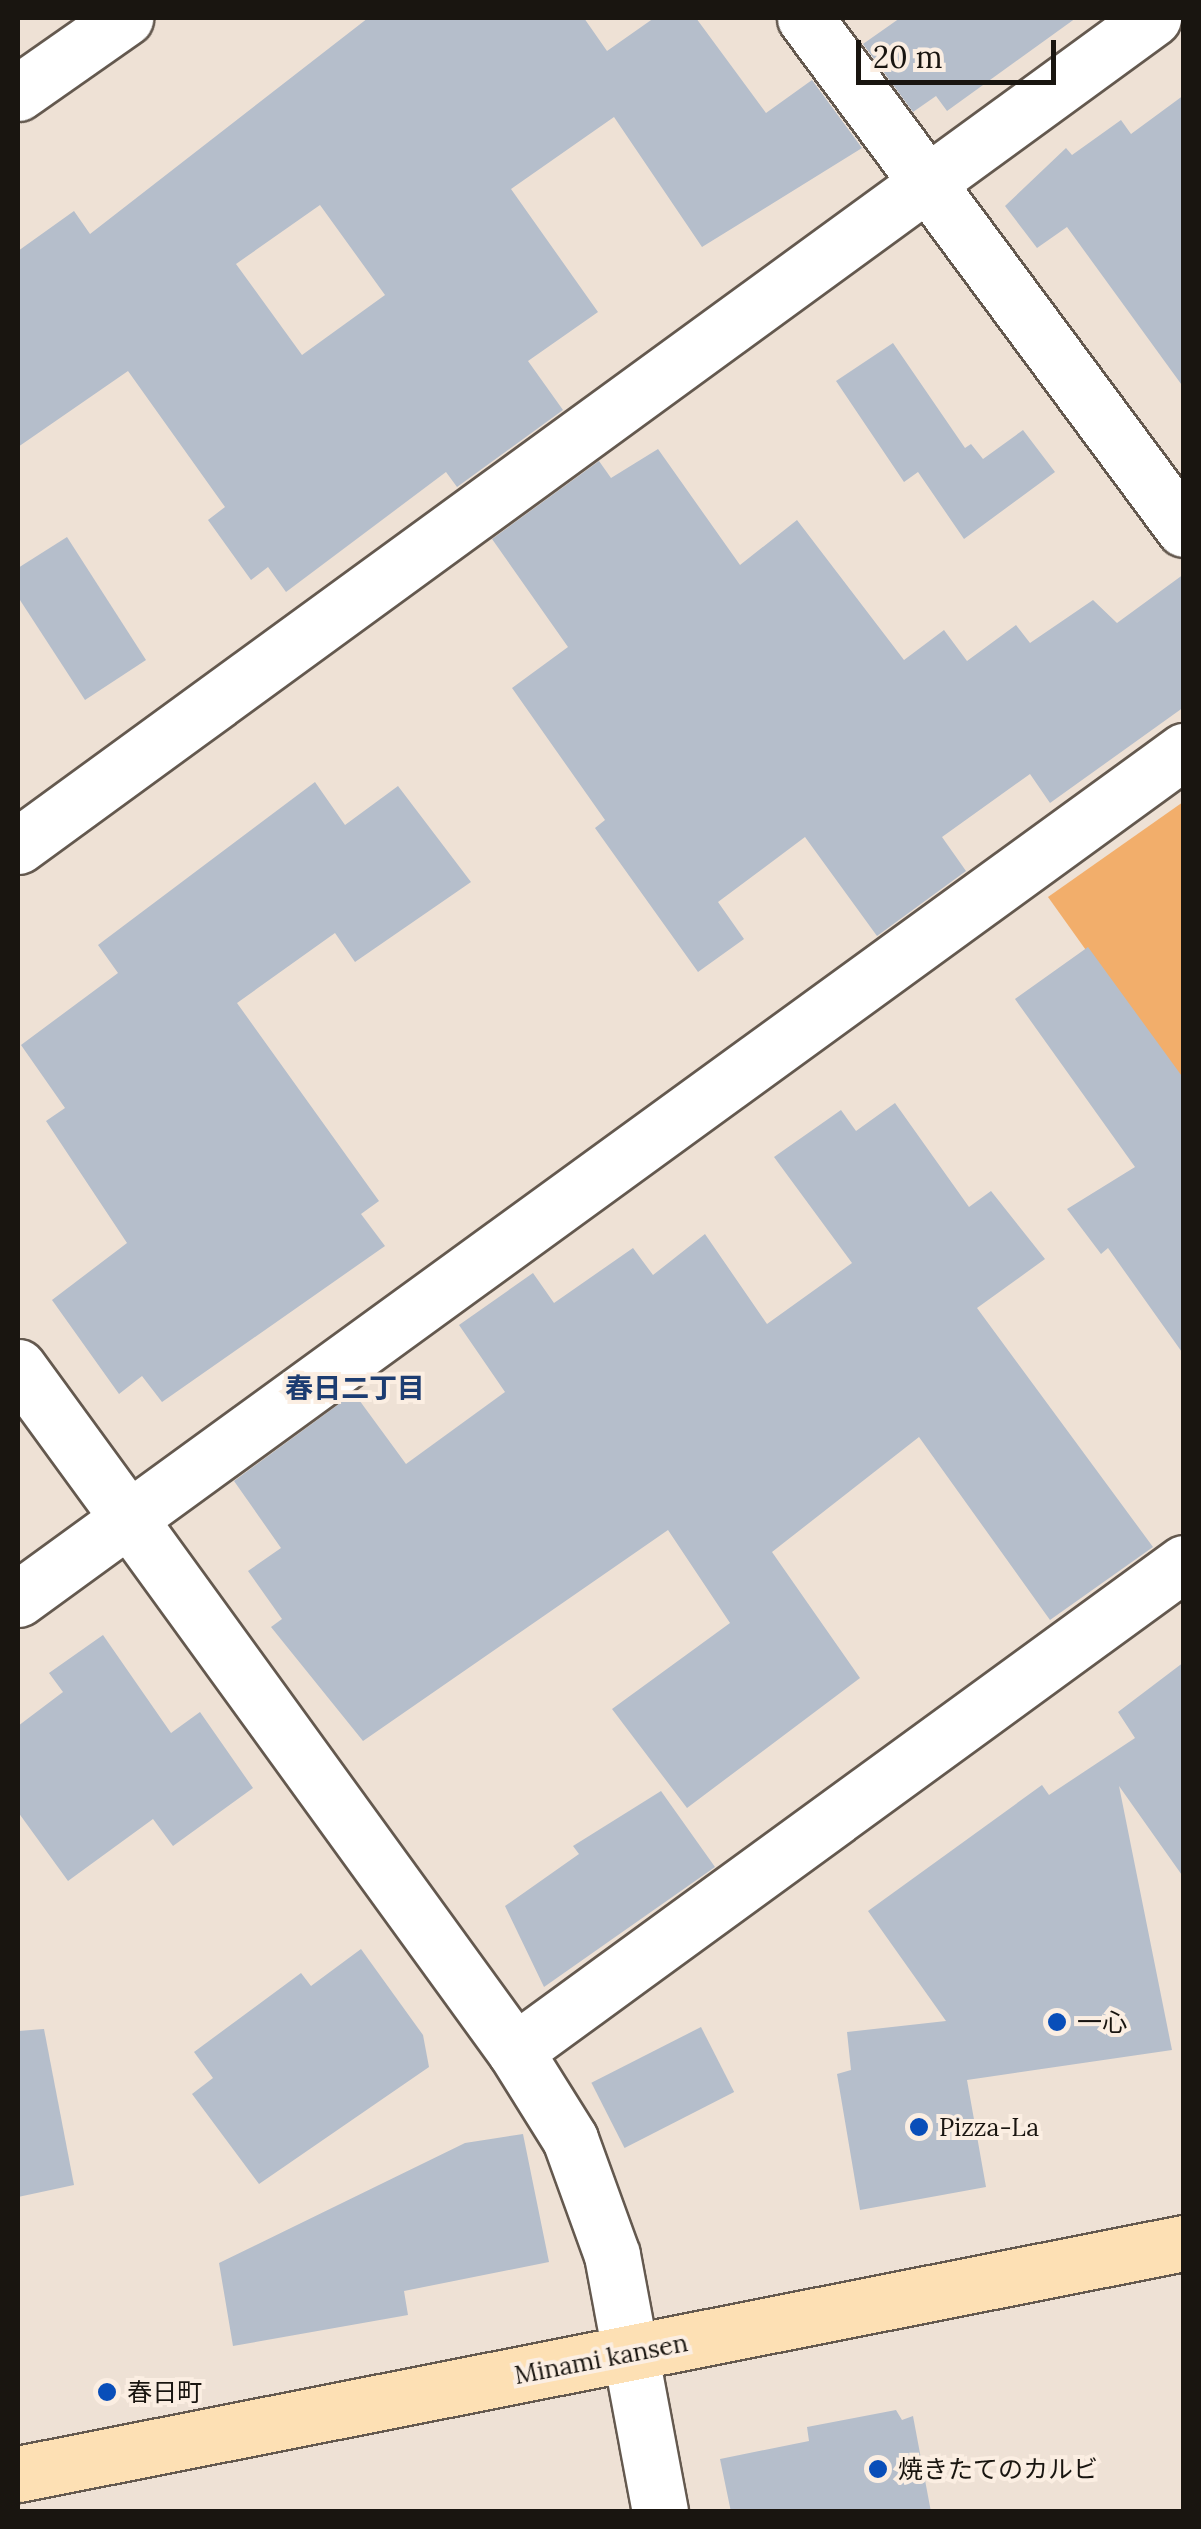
<!DOCTYPE html>
<meta charset="utf-8">
<style>
body{margin:0}
#map{position:relative;width:1201px;height:2529px;overflow:hidden;background:#eee1d5;font-family:Lora,"Noto Sans JP",serif}
div>[style]{position:absolute}
[style*='--x']{left:calc(var(--x)*1px);top:calc(var(--y)*1px);width:calc(var(--w)*1px);rotate:calc(var(--a)*1deg)}
.green>*{inset:0;background:#f2ae6b}
.building>*{inset:0;background:#b5becb;transform-origin:0 0}
.roads{filter:drop-shadow(2px 0 #64594f) drop-shadow(-2px 0 #64594f) drop-shadow(0 2px #64594f) drop-shadow(0 -2px #64594f)}
.minor>*{height:55px;margin:-27.5px;padding:0 27.5px;transform-origin:27.5px;border-radius:27.5px;background:#fff}
.tertiary>*{height:55px;margin:-27.5px;padding:0 27.5px;transform-origin:27.5px;border-radius:27.5px;background:#fff}
.secondary>*{height:55px;margin:-27.5px;padding:0 27.5px;transform-origin:27.5px;border-radius:27.5px;background:#fde0b4}
.dots>*{width:28px;height:28px;translate:-50% -50%;box-sizing:border-box;border:5px solid #fbeee2;border-radius:50%}
span{translate:-50% -50%;white-space:nowrap;text-align:center;line-height:1.15;-webkit-text-stroke:8px #fbeee2;paint-order:stroke}
.poi-label{font-size:25px;color:#191510}
.left{translate:0 -50%;text-align:left}
.street-label{font-size:25px;color:#191510}
.neighbourhood-label{font-size:28px;color:#1c3c71;font-weight:700}
.frame{position:absolute;inset:0;border:20px solid #191510;pointer-events:none}
.scale{position:absolute;left:856px;top:40px;width:200px;height:45px;box-sizing:border-box;border:5px solid #191510;border-top:0;padding-left:12px;font-size:30px;line-height:35px;white-space:nowrap;color:#191510;-webkit-text-stroke:8px #fbeee2;paint-order:stroke}
</style>
<div id="map">
<div class="green">
<i style="clip-path:polygon(1183px 802px,1183px 1086px,1048px 897px)"></i>
</div>
<div class="building">
<i style="clip-path:polygon(evenodd,368px 18px,584px 18px,607px 51px,654px 18px,696px 18px,766px 113px,812px 80px,862px 148px,702px 247px,614px 117px,511px 189px,598px 312px,528px 361px,563px 410px,457px 487px,446px 472px,286px 592px,268px 567px,251px 580px,208px 520px,225px 507px,128px 371px,18px 447px,18px 251px,74px 211px,90px 234px,368px 18px,320px 205px,385px 295px,302px 355px,236px 264px,320px 205px)"></i>
<i style="clip-path:polygon(900px 18px,1076px 18px,947px 111px,936px 96px,913px 112px,863px 44px)"></i>
<i style="clip-path:polygon(1184px 95px,1184px 388px,1067px 227px,1037px 248px,1005px 206px,1066px 148px,1072px 155px,1121px 120px,1131px 134px)"></i>
<i style="clip-path:polygon(893px 343px,965px 448px,971px 444px,983px 459px,1023px 430px,1055px 472px,964px 539px,918px 472px,904px 482px,836px 381px)"></i>
<i style="clip-path:polygon(658px 449px,740px 565px,797px 520px,904px 660px,944px 630px,967px 661px,1016px 625px,1030px 643px,1093px 600px,1117px 623px,1184px 574px,1184px 707px,1050px 803px,1030px 774px,942px 837px,966px 871px,877px 936px,805px 837px,718px 902px,744px 939px,698px 972px,595px 828px,605px 820px,512px 688px,568px 647px,492px 539px,599px 461px,611px 478px)"></i>
<i style="clip-path:polygon(67px 537px,146px 660px,85px 700px,18px 597px,18px 568px)"></i>
<i style="clip-path:polygon(315px 782px,345px 825px,398px 786px,471px 882px,355px 962px,335px 933px,237px 1003px,379px 1201px,361px 1214px,385px 1246px,162px 1402px,142px 1376px,119px 1394px,52px 1300px,127px 1243px,46px 1121px,65px 1108px,21px 1045px,118px 973px,98px 945px)"></i>
<i style="clip-path:polygon(1088px 947px,1184px 1079px,1184px 1355px,1108px 1248px,1101px 1254px,1067px 1209px,1135px 1167px,1015px 999px)"></i>
<i style="clip-path:polygon(895px 1103px,969px 1207px,991px 1191px,1045px 1259px,977px 1308px,1153px 1547px,1050px 1620px,919px 1437px,772px 1552px,860px 1678px,687px 1808px,612px 1709px,730px 1623px,668px 1530px,363px 1741px,271px 1627px,282px 1619px,248px 1571px,281px 1548px,234px 1481px,354px 1393px,406px 1464px,505px 1392px,459px 1325px,533px 1273px,554px 1303px,633px 1248px,653px 1275px,705px 1234px,767px 1324px,852px 1263px,774px 1157px,841px 1110px,856px 1131px)"></i>
<i style="clip-path:polygon(103px 1635px,171px 1733px,200px 1712px,253px 1788px,173px 1846px,153px 1819px,68px 1881px,18px 1812px,18px 1726px,63px 1692px,49px 1673px)"></i>
<i style="clip-path:polygon(1184px 1662px,1184px 1878px,1119px 1786px,1172px 2050px,967px 2080px,986px 2187px,860px 2210px,837px 2074px,851px 2070px,847px 2032px,946px 2021px,868px 1911px,1042px 1785px,1049px 1795px,1135px 1738px,1118px 1712px)"></i>
<i style="clip-path:polygon(661px 1791px,715px 1867px,544px 1987px,505px 1906px,579px 1854px,573px 1846px)"></i>
<i style="clip-path:polygon(361px 1949px,423px 2035px,429px 2067px,259px 2184px,192px 2094px,213px 2078px,194px 2052px,301px 1973px,311px 1986px)"></i>
<i style="left:701px;top:2027px;width:73px;height:123px;rotate:63deg"></i>
<i style="clip-path:polygon(44px 2029px,74px 2185px,18px 2197px,18px 2031px)"></i>
<i style="clip-path:polygon(523px 2134px,549px 2262px,404px 2291px,408px 2315px,233px 2346px,219px 2263px,465px 2143px)"></i>
<i style="clip-path:polygon(896px 2410px,902px 2420px,913px 2416px,931px 2512px,731px 2512px,720px 2459px,809px 2441px,807px 2427px)"></i>
</div>
<div class="roads">
<div class="minor">
<i style="--x:805;--y:18;--w:636;--a:53.44"></i>
<i style="--x:18;--y:93;--w:131;--a:-35"></i>
<i style="--x:18;--y:1367;--w:188;--a:53.9"></i>
<i style="--x:18;--y:1599;--w:1442;--a:-36.03"></i>
<i style="--x:515;--y:2051;--w:828;--a:-36.11"></i>
<i style="--x:612;--y:2255;--w:261;--a:79.4"></i>
</div>
<div class="tertiary">
<i style="--x:18;--y:846;--w:1405;--a:-36.11"></i>
<i style="--x:129;--y:1519;--w:657;--a:54.04"></i>
<i style="--x:515;--y:2051;--w:104;--a:58"></i>
<i style="--x:570;--y:2139;--w:123;--a:70.1"></i>
</div>
<div class="secondary">
<i style="--x:18;--y:2474;--w:1189;--a:-11.21"></i>
</div>
</div>
<div class="dots">
<i style="left:1057px;top:2022px;background:#094eb9"></i>
<i style="left:919px;top:2127px;background:#094eb9"></i>
<i style="left:107px;top:2392px;background:#094eb9"></i>
<i style="left:878px;top:2469px;background:#094eb9"></i>
</div>
<div class="poi-label">
<span class="left" style="left:1077px;top:2022px">一心</span>
<span class="left" style="left:939px;top:2127px">Pizza-La</span>
<span class="left" style="left:127px;top:2392px">春日町</span>
<span class="left" style="left:898px;top:2469px">焼きたてのカルビ</span>
</div>
<div class="street-label">
<span style="left:601px;top:2359px;rotate:-11deg">Minami kansen</span>
</div>
<div class="neighbourhood-label">
<span style="left:355px;top:1388px">春日二丁目</span>
</div>
<div class="frame"></div>
<div class="scale">20 m</div>
</div>
